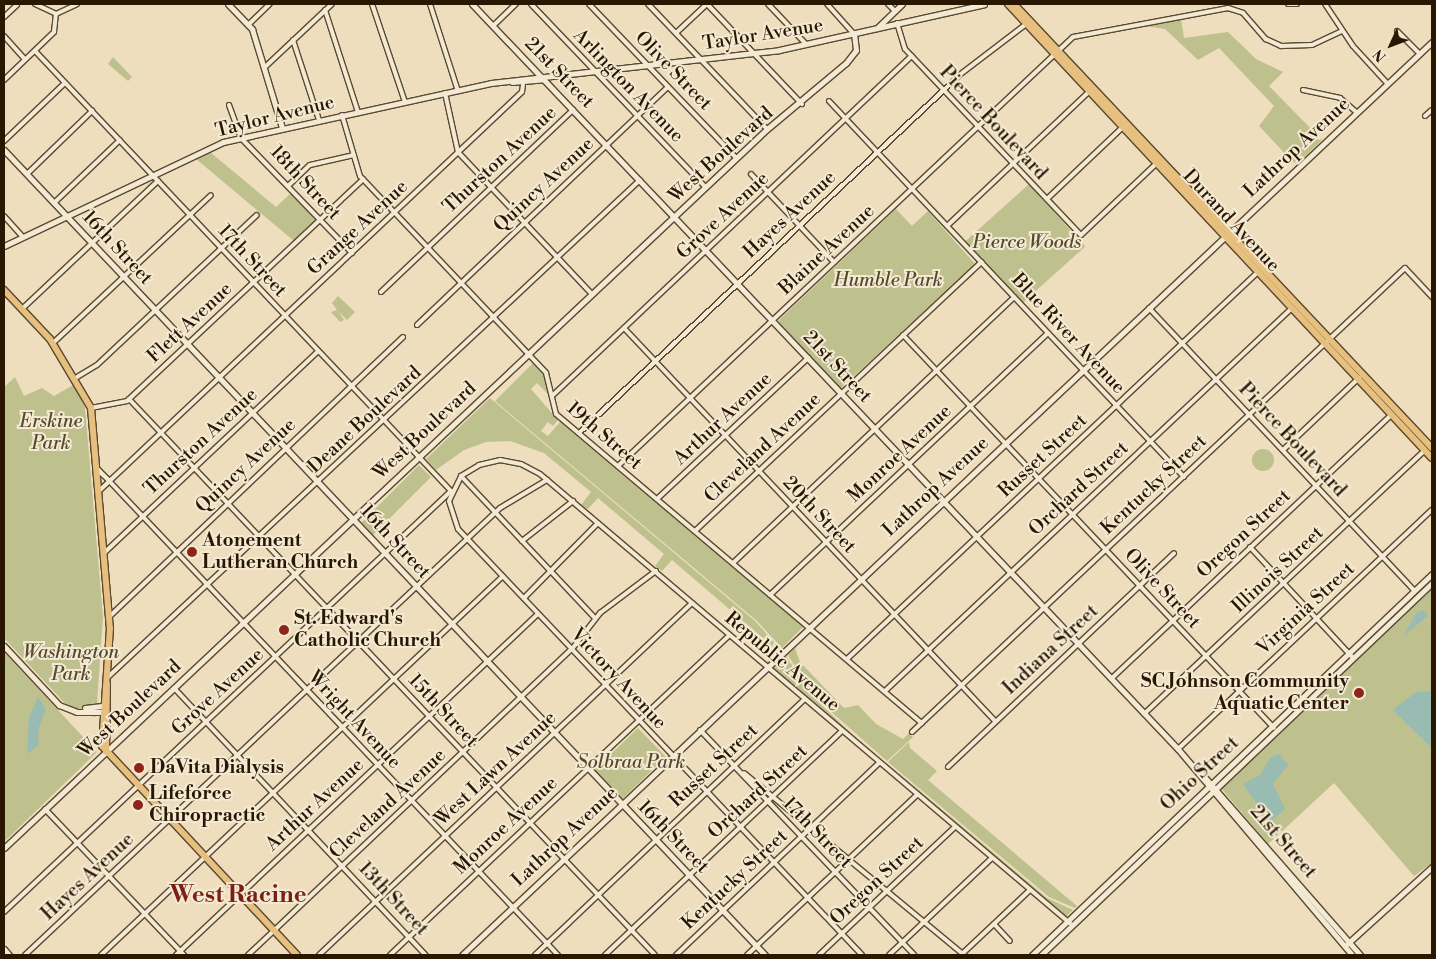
<!DOCTYPE html>
<style>
body{margin:0}
#map{position:relative;width:1436px;height:959px;overflow:hidden;background:#eedebd;font-family:"Libre Bodoni",serif}
div>[style]{position:absolute}
[style*='--x']{left:calc(var(--x)*1px);top:calc(var(--y)*1px);width:calc(var(--w)*1px);rotate:calc(var(--a)*1deg)}
.green>*{inset:0;background:#bec08e;transform-origin:0 0}
.round{border-radius:50%}
.water>*{inset:0;background:#99bcb2}
.roads{filter:drop-shadow(1px 0 #5a4931) drop-shadow(-1px 0 #5a4931) drop-shadow(0 1px #5a4931) drop-shadow(0 -1px #5a4931)}
.minor>*{height:4px;margin:-2px;padding:0 2px;transform-origin:2px;border-radius:2px;background:#f4ead4}
.tertiary>*{height:5px;margin:-2.5px;padding:0 2.5px;transform-origin:2.5px;border-radius:2.5px;background:#f4ead4}
.primary>*{height:6px;margin:-3px;padding:0 3px;transform-origin:3px;border-radius:3px;background:#e7bf7e}
.dots>*{width:14px;height:14px;translate:-50% -50%;box-sizing:border-box;border:2px solid #f4ead4;border-radius:50%}
span{translate:-50% -50%;white-space:nowrap;text-align:center;line-height:1.15;-webkit-text-stroke:4px #f4ead4;paint-order:stroke}
.street-label{font-size:19px;color:#291702}
.park-label{font-size:19px;color:#564a2c;font-style:italic}
.poi-label{font-size:19px;color:#291702;font-weight:700}
.left{translate:0 -50%;text-align:left}
.right{translate:-100% -50%;text-align:right}
.district-label{font-size:24px;color:#7a1f14;font-weight:700}
.frame{position:absolute;inset:0;border:5px solid #291702;pointer-events:none}
.north{position:absolute;left:1366px;top:20px;width:50px;height:50px;-webkit-text-stroke:4px #f4ead4;paint-order:stroke;rotate:227deg;font-size:14px;font-weight:700;line-height:20px;text-align:center;color:#291702}
.north::after{content:'';display:block;margin:auto;width:18px;height:22px;background:#291702;clip-path:polygon(50% 0,100% 100%,50% 72%,0 100%)}
</style>
<div id="map">
<div class="green">
<i style="clip-path:polygon(1181px 19px,1184px 38px,1228px 32px,1256px 59px,1283px 72px,1269px 86px,1322px 140px,1297px 164px,1292px 161px,1259px 126px,1274px 106px,1219px 48px,1198px 60px,1165px 29px,1145px 26px)"></i>
<i style="clip-path:polygon(113px 57px,132px 77px,128px 81px,108px 64px)"></i>
<i style="clip-path:polygon(210px 152px,276px 207px,291px 193px,315px 220px,294px 241px,196px 159px)"></i>
<i style="left:1029px;top:184px;width:84px;height:86px;rotate:48deg"></i>
<i style="clip-path:polygon(896px 209px,912px 226px,928px 211px,975px 264px,840px 389px,778px 321px)"></i>
<i style="clip-path:polygon(338px 296px,355px 312px,347px 320px,339px 312px,344px 320px,340px 322px,331px 312px,337px 310px,332px 303px)"></i>
<i style="clip-path:polygon(533px 363px,546px 379px,549px 395px,537px 383px,531px 389px,558px 420px,553px 426px,548px 422px,541px 431px,548px 436px,560px 422px,803px 627px,782px 648px,757px 621px,495px 401px)"></i>
<i style="clip-path:polygon(15px 377px,24px 396px,42px 388px,54px 396px,75px 384px,85px 408px,103px 617px,96px 717px,74px 713px,4px 638px,4px 387px)"></i>
<i style="clip-path:polygon(490px 398px,755px 621px,780px 649px,766px 663px,776px 649px,672px 560px,662px 571px,655px 566px,664px 554px,598px 498px,588px 509px,581px 505px,591px 492px,544px 453px,510px 441px,486px 442px,464px 450px,436px 470px,426px 459px)"></i>
<i class="round" style="left:1252px;top:449px;width:22px;height:22px"></i>
<i style="left:419px;top:465px;width:17px;height:82px;rotate:45deg"></i>
<i style="clip-path:polygon(1432px 586px,1432px 863px,1414px 876px,1334px 783px,1268px 844px,1221px 788px)"></i>
<i style="clip-path:polygon(795px 648px,800px 662px,844px 708px,858px 705px,876px 724px,903px 739px,909px 733px,913px 737px,887px 761px,812px 695px,788px 655px)"></i>
<i style="clip-path:polygon(4px 652px,97px 752px,4px 842px)"></i>
<i style="clip-path:polygon(786px 656px,812px 696px,884px 764px,772px 670px)"></i>
<i style="left:638px;top:728px;width:40px;height:61px;rotate:46deg"></i>
<i style="clip-path:polygon(909px 742px,910px 748px,937px 771px,928px 780px,1077px 906px,1075px 908px,1049px 897px,888px 762px)"></i>
<i style="clip-path:polygon(887px 763px,1047px 898px,1073px 910px,1065px 917px)"></i>
</div>
<div class="water">
<i style="clip-path:polygon(1423px 610px,1428px 616px,1403px 636px,1417px 612px)"></i>
<i style="clip-path:polygon(1432px 691px,1432px 748px,1393px 710px,1416px 692px)"></i>
<i style="clip-path:polygon(38px 697px,46px 709px,39px 727px,38px 746px,27px 754px,29px 718px)"></i>
<i style="clip-path:polygon(1279px 754px,1288px 765px,1273px 784px,1285px 809px,1269px 822px,1243px 784px,1260px 775px,1270px 758px)"></i>
</div>
<div class="roads">
<div class="minor">
<i style="--x:35;--y:4;--w:23;--a:25"></i>
<i style="--x:372;--y:4;--w:103;--a:71.4"></i>
<i style="--x:430;--y:4;--w:91;--a:72.2"></i>
<i style="--x:531;--y:4;--w:253;--a:46.4"></i>
<i style="--x:589;--y:4;--w:213;--a:46.3"></i>
<i style="--x:648;--y:4;--w:173;--a:46.4"></i>
<i style="--x:707;--y:4;--w:138;--a:46.5"></i>
<i style="--x:768;--y:4;--w:55;--a:46.5"></i>
<i style="--x:827;--y:4;--w:40;--a:48"></i>
<i style="--x:888;--y:4;--w:10;--a:45"></i>
<i style="--x:1288;--y:4;--w:9;--a:0"></i>
<i style="--x:1325;--y:4;--w:50;--a:56.3"></i>
<i style="--x:1353;--y:46;--w:52;--a:47.4"></i>
<i style="--x:325;--y:10;--w:107;--a:72.1"></i>
<i style="--x:56;--y:14;--w:23;--a:-25"></i>
<i style="--x:4;--y:17;--w:18;--a:-43"></i>
<i style="--x:897;--y:23;--w:27;--a:73"></i>
<i style="--x:905;--y:49;--w:256;--a:46.6"></i>
<i style="--x:1081;--y:235;--w:105;--a:-43.5"></i>
<i style="--x:248;--y:25;--w:30;--a:-44"></i>
<i style="--x:493;--y:26;--w:32;--a:-44"></i>
<i style="--x:1397;--y:31;--w:33;--a:45"></i>
<i style="--x:676;--y:33;--w:42;--a:-43.1"></i>
<i style="--x:4;--y:36;--w:31;--a:48"></i>
<i style="--x:293;--y:40;--w:84;--a:72"></i>
<i style="--x:264;--y:68;--w:93;--a:-43.3"></i>
<i style="--x:4;--y:80;--w:69;--a:-43.8"></i>
<i style="--x:54;--y:32;--w:18;--a:-84"></i>
<i style="--x:1303;--y:90;--w:38;--a:12"></i>
<i style="--x:1340;--y:98;--w:23;--a:41"></i>
<i style="--x:445;--y:93;--w:60;--a:77.6"></i>
<i style="--x:458;--y:152;--w:195;--a:46.7"></i>
<i style="--x:829;--y:101;--w:517;--a:46.65"></i>
<i style="--x:229;--y:105;--w:35;--a:70"></i>
<i style="--x:241;--y:138;--w:160;--a:46"></i>
<i style="--x:342;--y:115;--w:64;--a:73.6"></i>
<i style="--x:360;--y:176;--w:271;--a:46.6"></i>
<i style="--x:546;--y:373;--w:42;--a:76.3"></i>
<i style="--x:556;--y:414;--w:479;--a:40.2"></i>
<i style="--x:1425;--y:116;--w:9;--a:-41"></i>
<i style="--x:4;--y:141;--w:84;--a:-43.6"></i>
<i style="--x:27;--y:174;--w:91;--a:-44.1"></i>
<i style="--x:751;--y:174;--w:121;--a:46.7"></i>
<i style="--x:288;--y:186;--w:30;--a:-44"></i>
<i style="--x:310;--y:165;--w:45;--a:-12.8"></i>
<i style="--x:1047;--y:199;--w:105;--a:-43.5"></i>
<i style="--x:54;--y:203;--w:91;--a:-43.7"></i>
<i style="--x:4;--y:216;--w:28;--a:48"></i>
<i style="--x:947;--y:226;--w:197;--a:-43.4"></i>
<i style="--x:381;--y:292;--w:265;--a:-43.5"></i>
<i style="--x:1149;--y:308;--w:388;--a:46.8"></i>
<i style="--x:22;--y:309;--w:187;--a:-43.3"></i>
<i style="--x:417;--y:325;--w:346;--a:-43.5"></i>
<i style="--x:624;--y:328;--w:540;--a:46.65"></i>
<i style="--x:903;--y:335;--w:540;--a:46.65"></i>
<i style="--x:53;--y:343;--w:216;--a:-43.1"></i>
<i style="--x:77;--y:377;--w:23;--a:-31"></i>
<i style="--x:97;--y:365;--w:219;--a:-43.2"></i>
<i style="--x:552;--y:396;--w:495;--a:-43.4"></i>
<i style="--x:129;--y:399;--w:765;--a:46.59"></i>
<i style="--x:91;--y:408;--w:37;--a:-11"></i>
<i style="--x:127;--y:401;--w:324;--a:-43.2"></i>
<i style="--x:579;--y:433;--w:526;--a:-43.23"></i>
<i style="--x:962;--y:73;--w:81;--a:-37.4"></i>
<i style="--x:1283;--y:450;--w:105;--a:-43.5"></i>
<i style="--x:618;--y:466;--w:625;--a:-43.32"></i>
<i style="--x:1073;--y:37;--w:158;--a:-10.6"></i>
<i style="--x:1228;--y:8;--w:16;--a:18"></i>
<i style="--x:1243;--y:13;--w:35;--a:49"></i>
<i style="--x:1266;--y:39;--w:17;--a:25"></i>
<i style="--x:1281;--y:46;--w:31;--a:-2"></i>
<i style="--x:1312;--y:45;--w:33;--a:-25"></i>
<i style="--x:96;--y:467;--w:672;--a:46.57"></i>
<i style="--x:97;--y:470;--w:17;--a:40"></i>
<i style="--x:461;--y:476;--w:195;--a:46.7"></i>
<i style="--x:99;--y:491;--w:581;--a:-43.33"></i>
<i style="--x:522;--y:92;--w:7;--a:-82"></i>
<i style="--x:657;--y:499;--w:207;--a:-43"></i>
<i style="--x:695;--y:531;--w:393;--a:-43.2"></i>
<i style="--x:522;--y:541;--w:65;--a:-38.1"></i>
<i style="--x:1250;--y:547;--w:151;--a:47.1"></i>
<i style="--x:104;--y:553;--w:294;--a:-43.3"></i>
<i style="--x:733;--y:563;--w:387;--a:-43.4"></i>
<i style="--x:770;--y:595;--w:382;--a:-43.3"></i>
<i style="--x:524;--y:598;--w:105;--a:-45.4"></i>
<i style="--x:109;--y:617;--w:406;--a:-43.6"></i>
<i style="--x:847;--y:659;--w:565;--a:-43.28"></i>
<i style="--x:108;--y:677;--w:728;--a:-43.05"></i>
<i style="--x:1111;--y:679;--w:386;--a:-43.3"></i>
<i style="--x:174;--y:688;--w:367;--a:46.7"></i>
<i style="--x:885;--y:691;--w:559;--a:-43.26"></i>
<i style="--x:1144;--y:714;--w:386;--a:-43.2"></i>
<i style="--x:700;--y:730;--w:311;--a:46.4"></i>
<i style="--x:912;--y:732;--w:677;--a:-43.26"></i>
<i style="--x:1405;--y:268;--w:40;--a:47"></i>
<i style="--x:1178;--y:749;--w:349;--a:-43.3"></i>
<i style="--x:948;--y:767;--w:311;--a:-43.4"></i>
<i style="--x:744;--y:773;--w:286;--a:39.6"></i>
<i style="--x:45;--y:809;--w:202;--a:46.4"></i>
<i style="--x:4;--y:912;--w:614;--a:-43.28"></i>
<i style="--x:451;--y:491;--w:606;--a:-133.39"></i>
<i style="--x:994;--y:924;--w:23;--a:47"></i>
<i style="--x:962;--y:954;--w:93;--a:-43.3"></i>
<i style="--x:25;--y:955;--w:652;--a:-43.26"></i>
<i style="--x:500;--y:508;--w:55;--a:-30.8"></i>
<i style="--x:101;--y:955;--w:552;--a:-43.31"></i>
<i style="--x:176;--y:955;--w:497;--a:-43.3"></i>
<i style="--x:248;--y:955;--w:446;--a:-43.4"></i>
<i style="--x:572;--y:649;--w:46;--a:-52.1"></i>
<i style="--x:600;--y:613;--w:70;--a:-36.9"></i>
<i style="--x:319;--y:955;--w:513;--a:-43.34"></i>
<i style="--x:390;--y:955;--w:465;--a:-43.3"></i>
<i style="--x:535;--y:955;--w:371;--a:-43.5"></i>
<i style="--x:605;--y:955;--w:326;--a:-43.4"></i>
<i style="--x:676;--y:955;--w:279;--a:-43.4"></i>
<i style="--x:747;--y:955;--w:233;--a:-43.3"></i>
<i style="--x:819;--y:955;--w:187;--a:-43.3"></i>
<i style="--x:862;--y:955;--w:587;--a:-133.48"></i>
<i style="--x:458;--y:529;--w:29;--a:-108"></i>
<i style="--x:449;--y:501;--w:28;--a:-64"></i>
<i style="--x:461;--y:476;--w:21;--a:-31"></i>
<i style="--x:479;--y:465;--w:22;--a:-13"></i>
<i style="--x:500;--y:460;--w:21;--a:11"></i>
<i style="--x:521;--y:464;--w:21;--a:28"></i>
<i style="--x:540;--y:474;--w:697;--a:40.29"></i>
<i style="--x:889;--y:955;--w:141;--a:-43.3"></i>
</div>
<div class="tertiary">
<i style="--x:228;--y:4;--w:35;--a:46"></i>
<i style="--x:252;--y:29;--w:103;--a:73.1"></i>
<i style="--x:472;--y:4;--w:1026;--a:46.54"></i>
<i style="--x:1178;--y:749;--w:270;--a:49.8"></i>
<i style="--x:877;--y:28;--w:35;--a:-44"></i>
<i style="--x:512;--y:82;--w:32;--a:-5"></i>
<i style="--x:4;--y:150;--w:1108;--a:46.61"></i>
<i style="--x:4;--y:246;--w:242;--a:-25.4"></i>
<i style="--x:223;--y:142;--w:274;--a:-12.4"></i>
<i style="--x:491;--y:83;--w:290;--a:-6.5"></i>
<i style="--x:779;--y:50;--w:210;--a:-12.6"></i>
<i style="--x:4;--y:646;--w:81;--a:47"></i>
<i style="--x:59;--y:705;--w:19;--a:21"></i>
<i style="--x:77;--y:712;--w:24;--a:0"></i>
<i style="--x:85;--y:708;--w:17;--a:-7"></i>
<i style="--x:1200;--y:772;--w:243;--a:48.8"></i>
<i style="--x:4;--y:848;--w:1048;--a:-43.3"></i>
<i style="--x:767;--y:129;--w:103;--a:-39.9"></i>
<i style="--x:846;--y:63;--w:16;--a:-52"></i>
<i style="--x:856;--y:50;--w:16;--a:-97"></i>
<i style="--x:1347;--y:944;--w:115;--a:-42.2"></i>
<i style="--x:4;--y:949;--w:8;--a:50"></i>
<i style="--x:462;--y:955;--w:1332;--a:-43.27"></i>
<i style="--x:1032;--y:955;--w:552;--a:-43.61"></i>
<i style="--x:1041;--y:955;--w:540;--a:-43.57"></i>
</div>
<div class="primary">
<i style="--x:1008;--y:4;--w:621;--a:46.96"></i>
<i style="--x:1014;--y:4;--w:610;--a:46.73"></i>
<i style="--x:4;--y:290;--w:67;--a:46.8"></i>
<i style="--x:50;--y:339;--w:80;--a:59.3"></i>
<i style="--x:91;--y:408;--w:221;--a:85.1"></i>
<i style="--x:110;--y:628;--w:118;--a:93.9"></i>
<i style="--x:102;--y:746;--w:286;--a:47"></i>
<i style="--x:106;--y:752;--w:68;--a:-89.2"></i>
</div>
</div>
<div class="dots">
<i style="left:192px;top:552px;background:#8f2418"></i>
<i style="left:284px;top:630px;background:#8f2418"></i>
<i style="left:1359px;top:693px;background:#8f2418"></i>
<i style="left:139px;top:768px;background:#8f2418"></i>
<i style="left:138px;top:805px;background:#8f2418"></i>
</div>
<div class="street-label">
<span style="left:763px;top:35px;rotate:-9deg">Taylor Avenue</span>
<span style="left:673px;top:71px;rotate:46deg">Olive Street</span>
<span style="left:559px;top:73px;rotate:46deg">21st Street</span>
<span style="left:628px;top:86px;rotate:46deg">Arlington Avenue</span>
<span style="left:275px;top:117px;rotate:-14deg">Taylor Avenue</span>
<span style="left:993px;top:123px;rotate:47deg">Pierce Boulevard</span>
<span style="left:1297px;top:148px;rotate:-43deg">Lathrop Avenue</span>
<span style="left:721px;top:155px;rotate:-42deg">West Boulevard</span>
<span style="left:500px;top:160px;rotate:-43deg">Thurston Avenue</span>
<span style="left:305px;top:183px;rotate:47deg">18th Street</span>
<span style="left:544px;top:185px;rotate:-43deg">Quincy Avenue</span>
<span style="left:790px;top:215px;rotate:-43deg">Hayes Avenue</span>
<span style="left:723px;top:216px;rotate:-43deg">Grove Avenue</span>
<span style="left:1231px;top:221px;rotate:47deg">Durand Avenue</span>
<span style="left:358px;top:228px;rotate:-43deg">Grange Avenue</span>
<span style="left:117px;top:248px;rotate:47deg">16th Street</span>
<span style="left:827px;top:250px;rotate:-43deg">Blaine Avenue</span>
<span style="left:252px;top:261px;rotate:47deg">17th Street</span>
<span style="left:190px;top:323px;rotate:-43deg">Flett Avenue</span>
<span style="left:1068px;top:334px;rotate:47deg">Blue River Avenue</span>
<span style="left:837px;top:367px;rotate:47deg">21st Street</span>
<span style="left:723px;top:419px;rotate:-43deg">Arthur Avenue</span>
<span style="left:365px;top:420px;rotate:-43deg">Deane Boulevard</span>
<span style="left:425px;top:431px;rotate:-43deg">West Boulevard</span>
<span style="left:604px;top:436px;rotate:41deg">19th Street</span>
<span style="left:1292px;top:440px;rotate:47deg">Pierce Boulevard</span>
<span style="left:201px;top:442px;rotate:-43deg">Thurston Avenue</span>
<span style="left:763px;top:448px;rotate:-43deg">Cleveland Avenue</span>
<span style="left:900px;top:454px;rotate:-43deg">Monroe Avenue</span>
<span style="left:1043px;top:456px;rotate:-43deg">Russet Street</span>
<span style="left:246px;top:466px;rotate:-43deg">Quincy Avenue</span>
<span style="left:1154px;top:485px;rotate:-43deg">Kentucky Street</span>
<span style="left:936px;top:487px;rotate:-43deg">Lathrop Avenue</span>
<span style="left:1079px;top:489px;rotate:-43deg">Orchard Street</span>
<span style="left:819px;top:515px;rotate:47deg">20th Street</span>
<span style="left:1244px;top:534px;rotate:-43deg">Oregon Street</span>
<span style="left:395px;top:542px;rotate:47deg">16th Street</span>
<span style="left:1278px;top:570px;rotate:-43deg">Illinois Street</span>
<span style="left:1162px;top:589px;rotate:47deg">Olive Street</span>
<span style="left:1306px;top:609px;rotate:-43deg">Virginia Street</span>
<span style="left:1051px;top:650px;rotate:-43deg">Indiana Street</span>
<span style="left:782px;top:662px;rotate:40deg">Republic Avenue</span>
<span style="left:618px;top:679px;rotate:47deg">Victory Avenue</span>
<span style="left:218px;top:692px;rotate:-43deg">Grove Avenue</span>
<span style="left:130px;top:709px;rotate:-43deg">West Boulevard</span>
<span style="left:443px;top:711px;rotate:47deg">15th Street</span>
<span style="left:354px;top:720px;rotate:47deg">Wright Avenue</span>
<span style="left:714px;top:766px;rotate:-43deg">Russet Street</span>
<span style="left:496px;top:769px;rotate:-43deg">West Lawn Avenue</span>
<span style="left:1200px;top:774px;rotate:-43deg">Ohio Street</span>
<span style="left:758px;top:792px;rotate:-43deg">Orchard Street</span>
<span style="left:388px;top:804px;rotate:-43deg">Cleveland Avenue</span>
<span style="left:315px;top:805px;rotate:-43deg">Arthur Avenue</span>
<span style="left:506px;top:826px;rotate:-43deg">Monroe Avenue</span>
<span style="left:817px;top:833px;rotate:46deg">17th Street</span>
<span style="left:565px;top:837px;rotate:-43deg">Lathrop Avenue</span>
<span style="left:673px;top:837px;rotate:46deg">16th Street</span>
<span style="left:1283px;top:842px;rotate:49deg">21st Street</span>
<span style="left:88px;top:877px;rotate:-43deg">Hayes Avenue</span>
<span style="left:735px;top:880px;rotate:-43deg">Kentucky Street</span>
<span style="left:877px;top:881px;rotate:-43deg">Oregon Street</span>
<span style="left:393px;top:899px;rotate:47deg">13th Street</span>
</div>
<div class="park-label">
<span style="left:1027px;top:243px">Pierce Woods</span>
<span style="left:888px;top:281px">Humble Park</span>
<span style="left:51px;top:433px">Erskine<br>Park</span>
<span style="left:71px;top:664px">Washington<br>Park</span>
<span style="left:631px;top:763px">Solbraa Park</span>
</div>
<div class="poi-label">
<span class="left" style="left:202px;top:552px">Atonement<br>Lutheran Church</span>
<span class="left" style="left:294px;top:630px">St. Edward's<br>Catholic Church</span>
<span class="right" style="left:1349px;top:693px">SC Johnson Community<br>Aquatic Center</span>
<span class="left" style="left:150px;top:768px">DaVita Dialysis</span>
<span class="left" style="left:149px;top:805px">Lifeforce<br>Chiropractic</span>
</div>
<div class="district-label">
<span style="left:238px;top:896px">West Racine</span>
</div>
<div class="frame"></div>
<div class="north">N</div>
</div>
